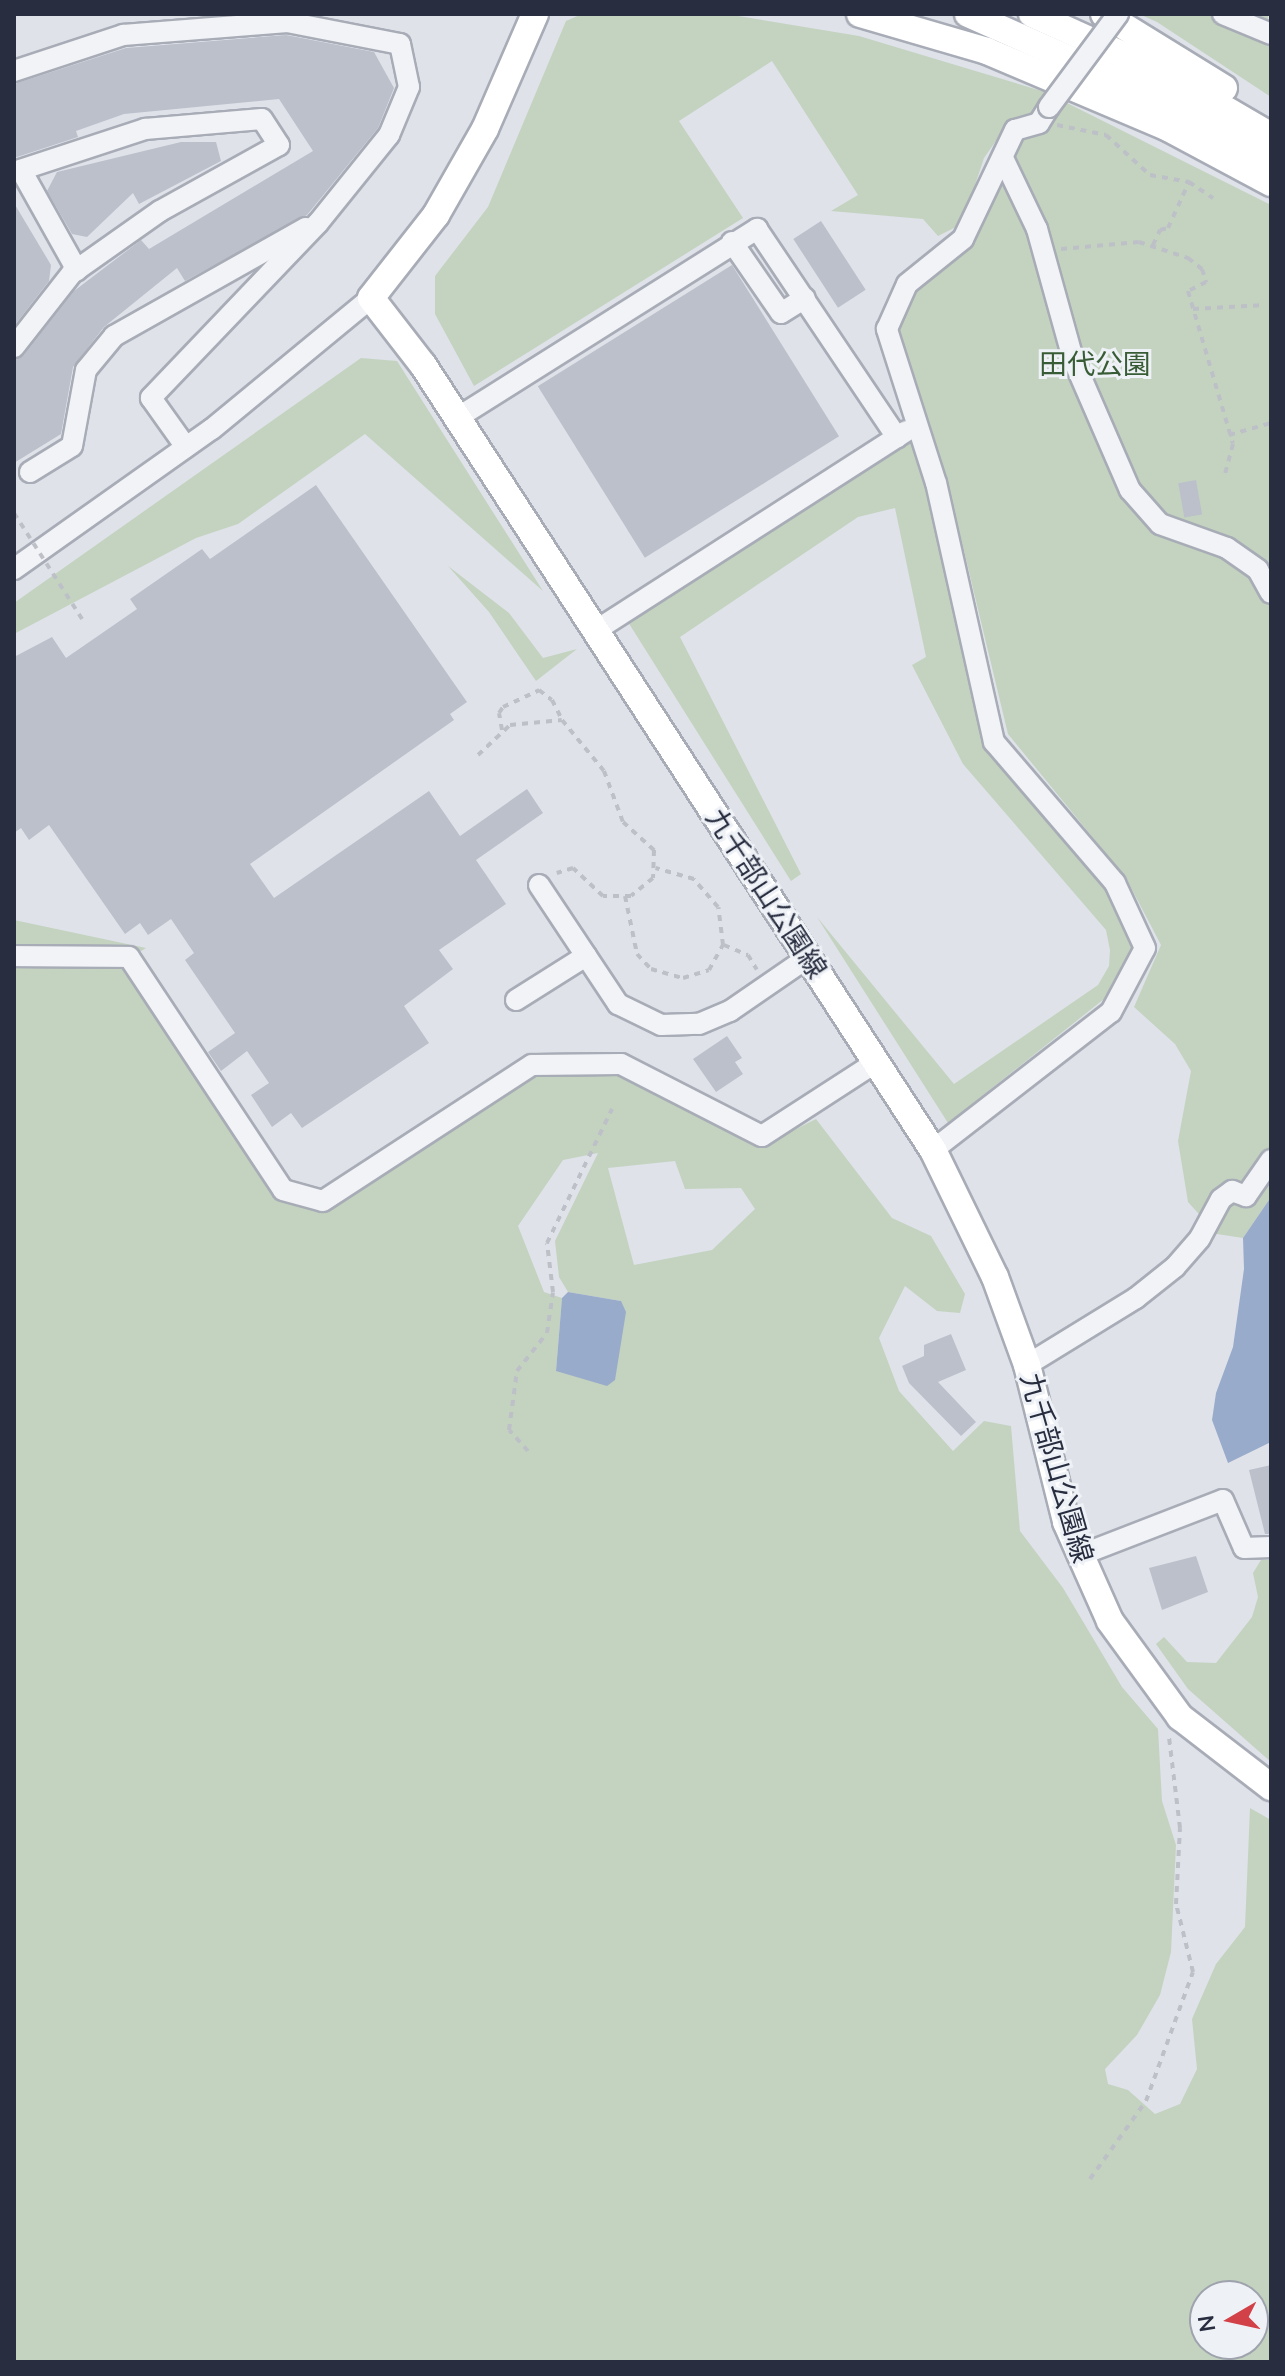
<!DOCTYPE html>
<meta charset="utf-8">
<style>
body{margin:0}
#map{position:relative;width:1285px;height:2376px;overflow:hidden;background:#dfe2e9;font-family:"Nunito Sans","Noto Sans JP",sans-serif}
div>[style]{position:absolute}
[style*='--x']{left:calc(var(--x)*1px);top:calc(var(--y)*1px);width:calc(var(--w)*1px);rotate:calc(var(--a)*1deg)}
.green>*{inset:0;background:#c3d3c0}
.water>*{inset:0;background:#99abca}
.building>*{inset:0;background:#bcc0cb;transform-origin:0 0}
.path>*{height:4px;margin-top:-2px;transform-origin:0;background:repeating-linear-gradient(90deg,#bdc0c7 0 6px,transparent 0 12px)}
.roads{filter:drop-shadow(2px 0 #a8acb6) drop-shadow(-2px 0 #a8acb6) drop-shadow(0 2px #a8acb6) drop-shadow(0 -2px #a8acb6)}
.minor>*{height:20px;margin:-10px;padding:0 10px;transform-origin:10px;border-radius:10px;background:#f2f3f7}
.major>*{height:26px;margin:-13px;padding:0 13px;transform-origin:13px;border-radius:13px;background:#fff}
.path-bridge>*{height:4px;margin-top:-2px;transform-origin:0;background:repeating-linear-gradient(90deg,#bdc0c7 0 6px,transparent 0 12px)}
.bridges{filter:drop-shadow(2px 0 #a8acb6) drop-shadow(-2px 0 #a8acb6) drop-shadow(0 2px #a8acb6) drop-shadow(0 -2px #a8acb6)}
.minor-bridge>*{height:20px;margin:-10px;padding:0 10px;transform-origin:10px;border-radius:10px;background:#f2f3f7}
span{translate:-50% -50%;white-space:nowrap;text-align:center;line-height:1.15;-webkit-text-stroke:6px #eef1f6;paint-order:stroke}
.park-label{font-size:28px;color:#385c35}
.street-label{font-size:28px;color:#282e40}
.frame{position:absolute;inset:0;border:16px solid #282e40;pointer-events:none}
.north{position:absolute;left:1189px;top:2280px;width:80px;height:80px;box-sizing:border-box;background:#eef1f6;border:2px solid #9fa3ad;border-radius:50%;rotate:261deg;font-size:22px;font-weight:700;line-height:32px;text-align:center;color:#282e40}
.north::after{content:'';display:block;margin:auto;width:28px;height:36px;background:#d14147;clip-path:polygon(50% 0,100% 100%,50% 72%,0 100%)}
</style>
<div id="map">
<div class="green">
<i style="clip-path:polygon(582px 14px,726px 14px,859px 36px,1045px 92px,1032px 114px,1007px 125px,984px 158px,962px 224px,938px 236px,923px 219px,831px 211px,858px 195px,772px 61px,679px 121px,743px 218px,474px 386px,435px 314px,435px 276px,488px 207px,566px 21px)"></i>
<i style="clip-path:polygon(1139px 14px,1268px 14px,1271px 97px,1157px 22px)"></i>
<i style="clip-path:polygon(1063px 101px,1271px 205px,1271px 1197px,1243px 1238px,1217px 1234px,1188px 1202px,1178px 1141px,1191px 1071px,1175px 1044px,1134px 1007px,1161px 945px,1126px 878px,1008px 734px,946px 476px,896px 331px,913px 286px,970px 241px,1014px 149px)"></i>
<i style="clip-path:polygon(361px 358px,397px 361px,543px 591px,365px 434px,238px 524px,196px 538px,14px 634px,14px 603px)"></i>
<i style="clip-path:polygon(912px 434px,987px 748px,1111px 890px,1132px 947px,1104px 999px,948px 1123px,817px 917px,954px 1084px,1098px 985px,1109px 966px,1110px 950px,1106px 930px,963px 764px,912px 665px,926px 657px,895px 508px,858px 517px,680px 637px,801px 874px,791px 881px,628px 622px)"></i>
<i style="clip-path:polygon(448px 566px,509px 613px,543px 658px,577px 649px,536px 681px,489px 612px)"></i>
<i style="clip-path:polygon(14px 920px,146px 948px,138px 953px,14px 950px)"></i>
<i style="clip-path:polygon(evenodd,121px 964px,276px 1197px,323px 1209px,531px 1073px,622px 1075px,760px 1147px,816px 1119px,892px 1218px,931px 1236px,965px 1294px,960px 1313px,937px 1311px,905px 1286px,879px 1338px,899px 1391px,953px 1451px,984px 1421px,1011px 1426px,1020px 1531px,1063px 1588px,1122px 1687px,1158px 1729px,1162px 1801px,1176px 1845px,1171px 1952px,1160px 1995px,1137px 2035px,1105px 2069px,1108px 2084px,1128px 2090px,1155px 2114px,1180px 2104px,1197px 2069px,1192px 2019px,1216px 1964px,1245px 1927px,1250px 1808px,1271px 1820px,1271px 2362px,14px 2362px,14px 965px,121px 964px,598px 1153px,555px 1241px,559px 1277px,568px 1292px,621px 1301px,556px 1371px,562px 1298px,544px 1292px,518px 1226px,563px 1160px,598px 1153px,121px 964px,675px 1161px,685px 1189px,741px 1188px,755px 1209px,712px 1250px,634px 1265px,608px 1168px,675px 1161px,121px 964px,1205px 2296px,1253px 2296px,1253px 2344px,1205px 2344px,1205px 2296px)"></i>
<i style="clip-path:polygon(1271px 1559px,1271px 1762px,1188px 1689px,1156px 1644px,1164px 1637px,1187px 1662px,1216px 1663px,1252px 1617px,1258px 1597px,1253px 1573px,1261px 1560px)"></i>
</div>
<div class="water">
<i style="clip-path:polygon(1271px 1197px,1271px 1442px,1228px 1463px,1212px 1420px,1216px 1393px,1233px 1347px,1244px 1269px,1243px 1238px)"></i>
<i style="clip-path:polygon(568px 1292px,621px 1301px,626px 1312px,615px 1380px,607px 1386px,556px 1371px,562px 1298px)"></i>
</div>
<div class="building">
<i style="clip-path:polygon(286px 35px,374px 52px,394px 88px,378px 128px,307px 215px,185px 281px,177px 268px,104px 327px,73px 367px,61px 434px,14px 463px,14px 360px,24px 355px,74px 291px,141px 240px,149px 249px,313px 151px,279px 99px,124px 114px,76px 131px,78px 137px,14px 158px,14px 84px,126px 48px)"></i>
<i style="clip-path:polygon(181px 142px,216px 142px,221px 161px,139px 204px,133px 193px,87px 237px,72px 234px,47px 191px,57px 172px)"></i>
<i style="clip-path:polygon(14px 203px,51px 265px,49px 281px,14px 326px)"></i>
<i style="left:821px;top:221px;width:82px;height:33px;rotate:57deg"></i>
<i style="left:732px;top:265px;width:202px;height:229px;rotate:58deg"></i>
<i style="left:1196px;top:480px;width:35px;height:18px;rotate:80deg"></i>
<i style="clip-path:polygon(316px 485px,467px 702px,450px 714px,454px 720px,250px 864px,274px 898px,429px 791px,460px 836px,527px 789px,543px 813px,476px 860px,506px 904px,439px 950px,453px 969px,404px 1006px,429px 1043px,302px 1128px,291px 1113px,272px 1127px,251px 1095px,269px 1083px,247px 1051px,221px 1071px,208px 1052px,235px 1033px,185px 960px,194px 953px,171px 919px,148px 935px,140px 923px,125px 934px,49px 825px,29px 840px,21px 828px,14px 833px,14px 657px,52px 637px,66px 658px,137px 609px,130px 599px,202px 549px,210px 559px)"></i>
<i style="clip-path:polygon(727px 1036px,742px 1058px,735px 1062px,743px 1074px,716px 1092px,693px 1059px)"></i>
<i style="clip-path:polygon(951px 1334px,966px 1370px,938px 1382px,976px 1422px,961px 1436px,909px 1383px,902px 1366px,924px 1356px,924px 1345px)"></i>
<i style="clip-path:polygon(1271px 1465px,1271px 1534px,1265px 1534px,1249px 1470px)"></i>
<i style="clip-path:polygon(1196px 1556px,1208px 1592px,1162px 1610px,1149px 1568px)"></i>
</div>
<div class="path">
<i style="--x:1057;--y:125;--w:50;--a:11.5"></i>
<i style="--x:1106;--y:135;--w:59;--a:42.3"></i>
<i style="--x:1150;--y:175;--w:40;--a:10"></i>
<i style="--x:1189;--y:182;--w:29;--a:34"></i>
<i style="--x:1153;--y:245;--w:17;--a:-65"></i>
<i style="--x:1160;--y:230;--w:8;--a:-14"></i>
<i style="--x:1168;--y:228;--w:51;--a:-65.5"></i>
<i style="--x:1061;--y:249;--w:78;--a:-5.1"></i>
<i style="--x:1139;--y:242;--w:52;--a:18.1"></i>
<i style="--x:1188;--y:258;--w:18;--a:38"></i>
<i style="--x:1202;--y:269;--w:14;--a:73"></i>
<i style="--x:1206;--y:282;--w:20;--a:153"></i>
<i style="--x:1188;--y:291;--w:159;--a:73.6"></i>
<i style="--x:1233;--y:444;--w:30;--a:105"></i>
<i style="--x:1193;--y:309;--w:72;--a:-3.2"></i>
<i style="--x:1229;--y:435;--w:44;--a:-15.9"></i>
<i style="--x:502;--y:730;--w:17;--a:-100"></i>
<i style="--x:499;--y:713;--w:7;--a:-56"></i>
<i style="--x:503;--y:707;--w:40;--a:-25"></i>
<i style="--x:539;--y:690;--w:16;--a:38"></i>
<i style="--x:552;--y:700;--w:22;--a:63"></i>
<i style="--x:478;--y:755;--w:44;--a:-43.2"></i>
<i style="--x:510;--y:725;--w:52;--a:-5.5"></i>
<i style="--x:562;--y:720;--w:66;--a:50.5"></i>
<i style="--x:604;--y:771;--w:54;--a:69.6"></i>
<i style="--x:623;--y:822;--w:42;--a:42.1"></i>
<i style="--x:654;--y:850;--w:28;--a:92"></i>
<i style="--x:653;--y:878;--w:28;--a:141"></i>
<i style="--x:631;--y:896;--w:28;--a:180"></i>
<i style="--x:603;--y:896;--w:41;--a:-137"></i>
<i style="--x:573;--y:868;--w:17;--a:163"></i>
<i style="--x:625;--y:896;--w:59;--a:78.3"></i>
<i style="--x:637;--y:954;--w:21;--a:47"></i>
<i style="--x:651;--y:969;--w:33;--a:16"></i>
<i style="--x:683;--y:978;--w:27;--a:-17"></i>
<i style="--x:709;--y:970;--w:29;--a:-61"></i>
<i style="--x:723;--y:945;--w:38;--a:-97"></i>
<i style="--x:718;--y:907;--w:37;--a:-131"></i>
<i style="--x:694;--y:879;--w:40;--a:-164"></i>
<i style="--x:724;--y:945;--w:26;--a:23"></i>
<i style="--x:748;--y:955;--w:17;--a:59"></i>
<i style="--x:528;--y:1451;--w:28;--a:-132"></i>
<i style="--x:509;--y:1430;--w:60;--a:-82.3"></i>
<i style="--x:517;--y:1371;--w:48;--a:-51.7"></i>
<i style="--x:547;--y:1333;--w:41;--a:-81.7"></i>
<i style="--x:553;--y:1292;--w:49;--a:-97"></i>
<i style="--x:547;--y:1243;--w:149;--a:-64.1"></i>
<i style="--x:1090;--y:2179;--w:96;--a:-54.3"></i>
<i style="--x:1146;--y:2101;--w:137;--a:-70"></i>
<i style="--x:1193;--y:1972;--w:70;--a:-104"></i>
<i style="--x:1176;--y:1904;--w:76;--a:-87"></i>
<i style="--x:1180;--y:1828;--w:92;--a:-96.9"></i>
</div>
<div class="roads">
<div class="minor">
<i style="--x:1223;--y:14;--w:52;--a:22.6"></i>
<i style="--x:14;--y:71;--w:115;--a:-18.3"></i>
<i style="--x:123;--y:35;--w:165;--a:-4.5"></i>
<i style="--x:287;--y:22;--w:115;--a:11"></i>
<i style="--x:400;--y:44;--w:44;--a:78.2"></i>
<i style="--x:409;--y:87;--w:52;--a:112.6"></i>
<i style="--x:389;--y:135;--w:113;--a:128.9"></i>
<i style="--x:318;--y:223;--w:242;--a:133.7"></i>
<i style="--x:151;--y:398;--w:60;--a:54.5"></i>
<i style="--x:1003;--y:158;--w:79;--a:64.4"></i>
<i style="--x:1037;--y:229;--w:135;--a:74.5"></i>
<i style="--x:1073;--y:359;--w:143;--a:66.5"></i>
<i style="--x:1130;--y:490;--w:45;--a:48.6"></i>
<i style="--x:1160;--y:524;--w:71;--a:19.7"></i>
<i style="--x:1227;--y:548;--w:38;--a:35"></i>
<i style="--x:1258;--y:570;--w:26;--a:61"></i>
<i style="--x:21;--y:170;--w:115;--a:60.8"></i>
<i style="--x:14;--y:172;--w:138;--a:-18.2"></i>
<i style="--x:145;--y:129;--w:117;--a:-4.9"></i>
<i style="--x:262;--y:119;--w:31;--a:57"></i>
<i style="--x:279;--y:145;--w:136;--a:151"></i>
<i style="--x:160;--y:211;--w:108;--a:144.8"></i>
<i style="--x:72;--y:273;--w:94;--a:128.1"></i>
<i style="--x:732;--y:242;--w:86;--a:55.4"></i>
<i style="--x:781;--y:313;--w:28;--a:-32"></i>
<i style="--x:457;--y:418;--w:355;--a:-32.2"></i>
<i style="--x:757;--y:229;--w:251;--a:56.1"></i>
<i style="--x:30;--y:472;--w:49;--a:-31.8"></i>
<i style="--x:72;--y:446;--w:77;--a:-79.6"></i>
<i style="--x:86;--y:370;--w:44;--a:-50.5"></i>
<i style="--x:114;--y:336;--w:220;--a:-29.4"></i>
<i style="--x:14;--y:569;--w:242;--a:-35.3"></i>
<i style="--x:212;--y:429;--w:206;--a:-39.5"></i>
<i style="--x:595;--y:631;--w:370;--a:-32.7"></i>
<i style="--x:539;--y:885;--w:143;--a:56.4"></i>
<i style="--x:618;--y:1004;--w:48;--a:26"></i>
<i style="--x:661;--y:1025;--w:38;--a:-2"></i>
<i style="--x:699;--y:1024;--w:34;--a:-23"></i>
<i style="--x:730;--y:1011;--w:93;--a:-34.5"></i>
<i style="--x:14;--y:956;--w:115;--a:0.5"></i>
<i style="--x:129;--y:957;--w:279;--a:56.5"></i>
<i style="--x:283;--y:1190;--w:41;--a:15.4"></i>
<i style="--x:323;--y:1201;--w:249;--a:-33.1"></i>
<i style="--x:532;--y:1065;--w:89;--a:-0.6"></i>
<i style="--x:621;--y:1064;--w:158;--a:27.1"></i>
<i style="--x:762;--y:1136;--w:135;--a:-32.9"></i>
<i style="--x:516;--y:1000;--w:83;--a:-32.2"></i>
<i style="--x:933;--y:1150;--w:225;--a:-37.8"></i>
<i style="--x:1111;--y:1012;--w:72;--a:-62"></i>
<i style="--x:1145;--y:948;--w:72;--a:-114.8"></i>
<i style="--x:1115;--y:883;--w:186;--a:-130.6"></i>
<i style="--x:994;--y:742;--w:265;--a:-102.6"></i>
<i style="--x:936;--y:483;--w:162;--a:-107.7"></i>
<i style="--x:887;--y:329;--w:49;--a:-66"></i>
<i style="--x:907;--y:284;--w:72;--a:-38.8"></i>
<i style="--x:963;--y:239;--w:121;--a:-64.5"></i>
<i style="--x:1015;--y:130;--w:25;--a:-16"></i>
<i style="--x:1039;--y:123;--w:19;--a:-58"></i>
<i style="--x:1027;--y:1365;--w:128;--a:-31.6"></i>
<i style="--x:1136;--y:1298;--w:50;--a:-38.5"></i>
<i style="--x:1175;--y:1267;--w:38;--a:-49"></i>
<i style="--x:1200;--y:1238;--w:44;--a:-61.7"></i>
<i style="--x:1221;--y:1199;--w:14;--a:-36"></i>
<i style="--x:1232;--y:1191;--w:15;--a:20"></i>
<i style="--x:1246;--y:1196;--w:44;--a:-55.2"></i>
<i style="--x:1078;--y:1556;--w:155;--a:-21.1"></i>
<i style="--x:1223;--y:1500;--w:52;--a:66.4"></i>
<i style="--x:1244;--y:1548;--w:27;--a:-2"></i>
</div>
<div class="major">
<i style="--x:535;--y:14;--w:125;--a:113.5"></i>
<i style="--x:485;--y:129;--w:99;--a:119.7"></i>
<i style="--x:436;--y:215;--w:105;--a:128.1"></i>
<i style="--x:371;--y:298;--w:85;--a:52.2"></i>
<i style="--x:423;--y:365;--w:936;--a:56.99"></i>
<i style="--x:933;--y:1150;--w:141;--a:64"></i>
<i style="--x:995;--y:1277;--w:94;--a:70"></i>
<i style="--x:1027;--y:1365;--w:162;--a:76"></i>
<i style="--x:1066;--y:1522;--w:108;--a:66"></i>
<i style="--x:1110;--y:1621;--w:119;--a:53.9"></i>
<i style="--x:1180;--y:1717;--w:115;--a:37.6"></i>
<i style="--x:860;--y:14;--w:132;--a:16.2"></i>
<i style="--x:987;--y:51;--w:197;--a:23"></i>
<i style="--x:1168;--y:128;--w:117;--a:28.1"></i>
<i style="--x:968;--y:14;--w:208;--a:23.9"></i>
<i style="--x:1158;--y:98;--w:130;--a:29.9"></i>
<i style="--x:1032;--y:14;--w:146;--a:24.3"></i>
<i style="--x:1165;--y:74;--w:123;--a:30.3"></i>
<i style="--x:1104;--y:14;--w:141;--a:31.7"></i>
</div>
</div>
<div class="path-bridge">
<i style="--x:14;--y:513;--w:126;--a:57.3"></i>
</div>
<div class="bridges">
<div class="minor-bridge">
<i style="--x:1049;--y:107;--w:116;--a:-53.4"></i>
</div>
</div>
<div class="park-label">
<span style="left:1095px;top:365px">田代公園</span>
</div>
<div class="street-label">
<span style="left:766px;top:894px;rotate:57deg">九千部山公園線</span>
<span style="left:1056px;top:1468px;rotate:74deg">九千部山公園線</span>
</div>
<div class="frame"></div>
<div class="north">N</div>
</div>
